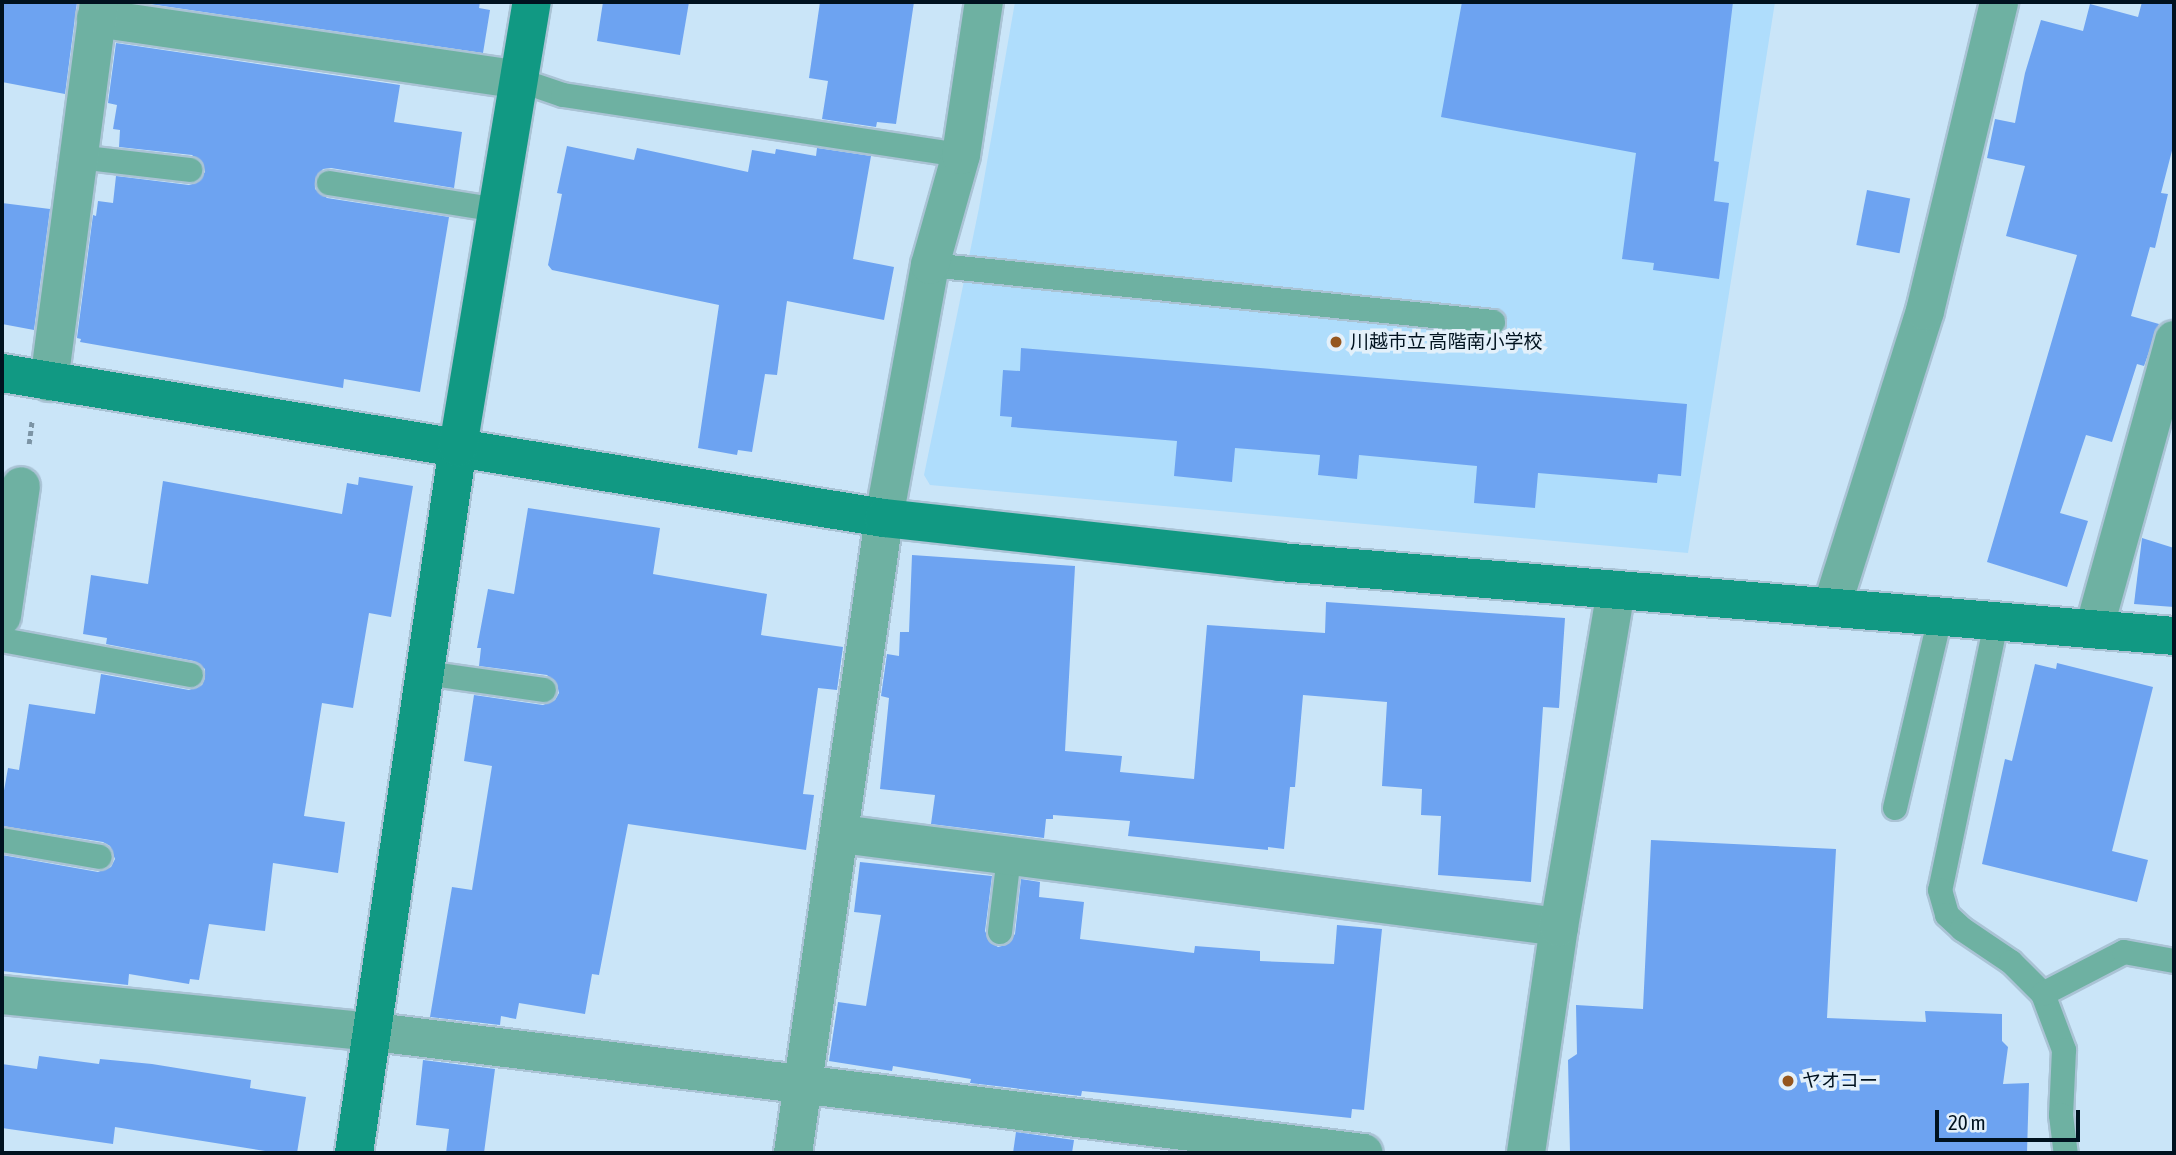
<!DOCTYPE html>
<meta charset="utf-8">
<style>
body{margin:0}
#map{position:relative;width:2176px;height:1155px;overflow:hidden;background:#cae5f8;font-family:"Asap Condensed","Noto Sans JP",sans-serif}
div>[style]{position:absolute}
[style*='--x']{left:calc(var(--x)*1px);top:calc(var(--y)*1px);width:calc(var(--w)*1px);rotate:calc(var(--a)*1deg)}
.built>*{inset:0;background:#afddfc}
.building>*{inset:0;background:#6da3f1;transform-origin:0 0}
.path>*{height:4.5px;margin-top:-2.25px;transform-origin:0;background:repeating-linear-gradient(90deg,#7c94a5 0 5px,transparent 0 8.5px)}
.roads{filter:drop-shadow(2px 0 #aac3d5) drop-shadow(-2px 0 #aac3d5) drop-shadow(0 2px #aac3d5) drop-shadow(0 -2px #aac3d5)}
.lane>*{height:24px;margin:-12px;padding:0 12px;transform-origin:12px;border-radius:12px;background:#6eb1a2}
.street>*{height:38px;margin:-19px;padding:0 19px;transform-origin:19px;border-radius:19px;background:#6eb1a2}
.secondary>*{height:38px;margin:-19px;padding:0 19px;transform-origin:19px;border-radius:19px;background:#119983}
.dots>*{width:19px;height:19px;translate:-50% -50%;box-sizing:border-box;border:4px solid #e3f0fa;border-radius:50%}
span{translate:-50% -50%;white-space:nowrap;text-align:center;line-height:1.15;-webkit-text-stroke:7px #e3f0fa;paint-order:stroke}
.poi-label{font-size:19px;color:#00121f}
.left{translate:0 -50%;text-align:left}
.frame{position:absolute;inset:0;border:4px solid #00121f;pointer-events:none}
.scale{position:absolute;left:1935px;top:1110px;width:145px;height:32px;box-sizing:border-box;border:4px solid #00121f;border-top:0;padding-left:9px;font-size:21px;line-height:24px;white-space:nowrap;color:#00121f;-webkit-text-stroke:5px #e3f0fa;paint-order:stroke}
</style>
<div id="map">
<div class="built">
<i style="clip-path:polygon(1015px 2px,1775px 2px,1688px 553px,930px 485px,924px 475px,979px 208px)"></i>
</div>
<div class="building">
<i style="clip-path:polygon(2px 2px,77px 2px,65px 94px,2px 82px)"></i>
<i style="clip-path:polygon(136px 2px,480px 2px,479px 8px,490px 10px,483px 53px)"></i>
<i style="clip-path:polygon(603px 2px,689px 2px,680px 55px,597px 41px)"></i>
<i style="clip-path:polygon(820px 2px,914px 2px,896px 124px,877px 122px,876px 127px,822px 119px,828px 81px,809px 78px)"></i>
<i style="clip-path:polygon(1462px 2px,1733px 2px,1714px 161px,1719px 162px,1714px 201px,1729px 203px,1719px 279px,1653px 270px,1654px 263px,1622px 259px,1636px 153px,1441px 117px)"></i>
<i style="clip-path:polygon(2142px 2px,2174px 2px,2174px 143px,2161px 193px,2168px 194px,2155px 248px,2150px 247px,2131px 316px,2159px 324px,2144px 366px,2137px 364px,2112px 442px,2086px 435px,2060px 513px,2088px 521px,2067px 587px,1987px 562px,2077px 255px,2006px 236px,2025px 166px,1987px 158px,1995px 119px,2015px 123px,2025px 73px,2041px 20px,2083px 31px,2090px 4px,2138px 17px)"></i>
<i style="clip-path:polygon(116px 43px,400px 85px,394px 122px,462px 132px,454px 188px,331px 168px,323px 169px,315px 180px,315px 189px,327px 198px,449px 217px,420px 392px,344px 379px,343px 388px,80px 342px,81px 339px,77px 338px,93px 215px,96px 216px,98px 201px,113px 203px,116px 176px,189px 185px,196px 183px,205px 172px,203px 164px,192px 155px,119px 147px,120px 130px,113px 129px,117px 105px,108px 103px)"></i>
<i style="clip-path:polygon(567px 146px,634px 160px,637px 148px,748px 172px,752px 150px,775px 154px,776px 149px,816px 156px,817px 148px,871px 156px,853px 259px,894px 267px,884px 320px,787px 301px,777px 375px,765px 374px,752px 452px,738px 450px,737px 455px,698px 448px,719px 305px,552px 270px,548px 265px,562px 194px,557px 193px)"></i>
<i style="left:1867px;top:190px;width:44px;height:56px;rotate:11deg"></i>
<i style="clip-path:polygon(2px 203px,50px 209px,34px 330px,2px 324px)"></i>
<i style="clip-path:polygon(1021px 348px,1687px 404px,1681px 476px,1658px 474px,1657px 483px,1538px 473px,1535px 508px,1474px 503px,1477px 466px,1359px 455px,1357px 479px,1318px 475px,1320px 455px,1235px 448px,1232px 482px,1174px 476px,1177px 441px,1011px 427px,1012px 417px,1000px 416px,1003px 370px,1020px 371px)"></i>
<i style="clip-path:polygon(359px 477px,413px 486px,391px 617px,369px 613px,353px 708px,322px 703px,304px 816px,345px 822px,338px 873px,273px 863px,265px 931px,209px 924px,199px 980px,190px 979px,189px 984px,129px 974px,128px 985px,2px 971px,2px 855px,98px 872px,111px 867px,115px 859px,110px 846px,103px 842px,2px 826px,2px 802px,8px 768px,19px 770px,29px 704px,95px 714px,101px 674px,189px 690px,202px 685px,205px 678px,205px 669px,194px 661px,106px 644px,107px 638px,83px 634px,91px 575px,148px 584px,163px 481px,342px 514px,347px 483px,358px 485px)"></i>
<i style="clip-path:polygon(528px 508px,660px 528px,653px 574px,767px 594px,761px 635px,843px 647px,837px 690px,818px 688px,803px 794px,814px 795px,806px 850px,628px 824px,599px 975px,592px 974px,585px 1014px,519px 1003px,516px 1019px,501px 1016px,500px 1025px,430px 1017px,452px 887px,472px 890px,492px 766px,464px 761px,474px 695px,543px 705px,555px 700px,559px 693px,557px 684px,547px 675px,479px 666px,481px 648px,477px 648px,488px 589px,514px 594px)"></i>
<i style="clip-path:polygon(2142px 538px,2174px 548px,2174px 607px,2134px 604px)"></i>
<i style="clip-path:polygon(912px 555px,1075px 566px,1065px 751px,1122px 756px,1120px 772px,1194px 779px,1207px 625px,1325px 633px,1326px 602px,1565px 618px,1559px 708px,1543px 707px,1531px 882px,1438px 875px,1441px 816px,1421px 815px,1422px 789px,1382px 786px,1387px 702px,1303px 695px,1295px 787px,1290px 787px,1284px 849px,1268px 847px,1268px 850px,1128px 836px,1130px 821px,1053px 815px,1053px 819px,1046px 819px,1044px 838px,931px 824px,935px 795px,880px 789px,889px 698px,881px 696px,887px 654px,899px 656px,900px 632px,909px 632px)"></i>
<i style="clip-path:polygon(2057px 663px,2153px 687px,2112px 851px,2148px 860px,2137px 902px,1982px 864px,2005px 759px,2012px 761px,2035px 664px,2056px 669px)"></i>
<i style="clip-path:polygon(1651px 840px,1836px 849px,1827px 1018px,1926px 1022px,1925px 1011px,2002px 1014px,2002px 1041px,2008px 1047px,2003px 1084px,2029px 1083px,2027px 1153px,1570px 1153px,1568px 1060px,1577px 1054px,1576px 1005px,1643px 1009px)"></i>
<i style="clip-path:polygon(860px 862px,992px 876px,985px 931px,991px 943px,998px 947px,1006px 945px,1015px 934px,1021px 879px,1040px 882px,1039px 897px,1084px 902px,1080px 939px,1194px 953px,1195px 946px,1260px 951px,1260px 961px,1334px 964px,1337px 925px,1382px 929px,1364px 1110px,1352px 1109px,1351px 1118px,1082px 1091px,1081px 1096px,970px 1083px,971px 1079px,893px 1066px,892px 1071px,829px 1061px,838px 1002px,866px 1006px,881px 915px,854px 912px)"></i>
<i style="clip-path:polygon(39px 1056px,99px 1064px,100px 1059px,152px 1064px,251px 1080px,250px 1088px,306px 1097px,297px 1153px,278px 1153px,115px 1127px,113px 1144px,2px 1128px,2px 1064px,37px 1069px)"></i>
<i style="clip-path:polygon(423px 1060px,495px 1069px,484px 1153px,446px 1153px,449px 1129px,416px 1125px)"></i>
<i style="clip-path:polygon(1016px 1132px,1074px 1140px,1072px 1153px,1013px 1153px)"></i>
</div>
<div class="path">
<i style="--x:29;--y:444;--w:23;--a:-83"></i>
</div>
<div class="roads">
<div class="lane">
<i style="--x:519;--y:80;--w:46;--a:18.8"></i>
<i style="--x:563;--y:95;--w:402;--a:8.6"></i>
<i style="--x:78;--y:157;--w:113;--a:6.6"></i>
<i style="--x:329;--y:183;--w:171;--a:9.1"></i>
<i style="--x:930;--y:265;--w:566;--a:5.78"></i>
<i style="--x:1996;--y:623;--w:273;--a:101.8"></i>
<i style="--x:1940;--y:890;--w:26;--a:74"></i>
<i style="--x:1947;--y:915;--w:21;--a:43"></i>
<i style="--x:1962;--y:929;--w:59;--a:34"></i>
<i style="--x:2011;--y:962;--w:45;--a:45"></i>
<i style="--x:2043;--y:994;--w:60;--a:69.4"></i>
<i style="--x:2064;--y:1050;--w:65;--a:92.6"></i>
<i style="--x:2061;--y:1115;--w:38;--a:83"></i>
<i style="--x:2;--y:640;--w:192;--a:10.5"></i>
<i style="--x:426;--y:673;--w:119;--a:8.2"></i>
<i style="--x:1895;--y:808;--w:196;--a:-76.7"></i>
<i style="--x:2;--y:840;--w:99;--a:9.8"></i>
<i style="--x:1000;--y:932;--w:77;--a:-83.2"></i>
<i style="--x:2043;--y:994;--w:91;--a:-27.4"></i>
<i style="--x:2124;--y:952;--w:51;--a:10.2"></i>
</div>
<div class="street">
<i style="--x:96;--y:18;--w:428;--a:8.3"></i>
<i style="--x:49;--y:382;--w:383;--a:-82.5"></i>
<i style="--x:1832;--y:606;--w:309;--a:-72.5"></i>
<i style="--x:1925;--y:311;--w:318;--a:-76.5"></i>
<i style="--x:2;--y:616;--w:131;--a:-81.7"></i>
<i style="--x:2094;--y:629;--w:300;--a:-74.5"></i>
<i style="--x:841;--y:834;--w:724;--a:7.38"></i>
<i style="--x:2;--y:995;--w:375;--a:5.7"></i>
<i style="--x:375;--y:1032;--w:996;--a:6.98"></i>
<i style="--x:793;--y:1153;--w:641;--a:-81.84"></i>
<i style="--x:884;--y:518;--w:257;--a:-79.7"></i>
<i style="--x:930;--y:265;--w:114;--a:-74.3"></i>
<i style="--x:961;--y:155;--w:155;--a:-81.5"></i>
<i style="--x:1526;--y:1153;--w:228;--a:-81.7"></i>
<i style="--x:1559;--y:927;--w:342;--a:-80.4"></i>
</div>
<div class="secondary">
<i style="--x:2;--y:373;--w:894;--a:9.34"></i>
<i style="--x:884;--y:518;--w:398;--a:6.3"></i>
<i style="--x:1280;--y:562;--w:897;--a:4.73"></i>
<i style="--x:354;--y:1153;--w:714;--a:-81.62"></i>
<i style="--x:458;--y:447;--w:451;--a:-80.6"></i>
</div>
</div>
<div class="dots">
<i style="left:1336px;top:342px;background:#95561e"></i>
<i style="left:1788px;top:1081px;background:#95561e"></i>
</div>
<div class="poi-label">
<span class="left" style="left:1350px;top:342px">川越市立 高階南小学校</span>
<span class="left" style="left:1802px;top:1081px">ヤオコー</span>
</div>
<div class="frame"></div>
<div class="scale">20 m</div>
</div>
